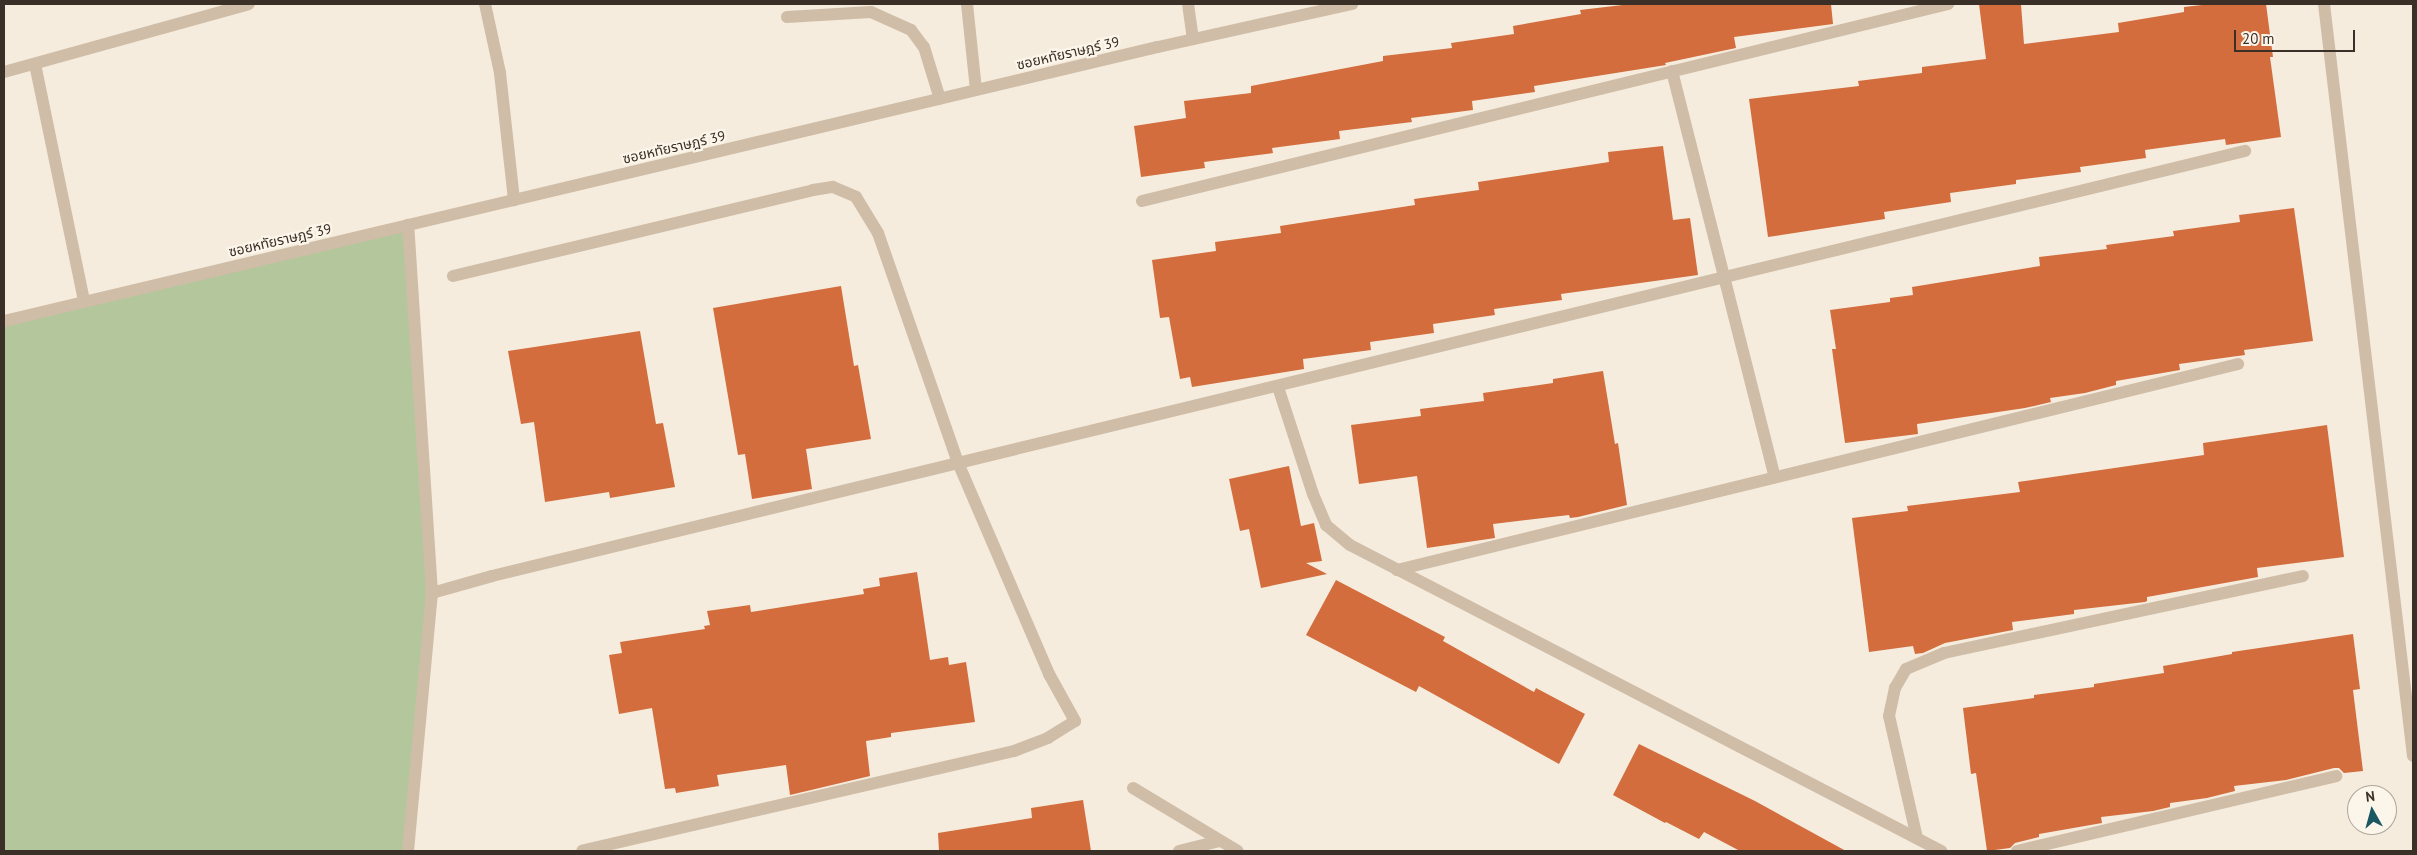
<!DOCTYPE html>
<meta charset="utf-8">
<style>
body{margin:0}
#map{position:relative;width:2417px;height:855px;overflow:hidden;background:#f5ecdd;font-family:"PT Sans","Noto Sans Thai",sans-serif}
div>[style]{position:absolute}
[style*='--x']{left:calc(var(--x)*1px);top:calc(var(--y)*1px);width:calc(var(--w)*1px);rotate:calc(var(--a)*1deg)}
.green>*{inset:0;background:#b4c69b}
.building>*{inset:0;background:#d36d3d}
.lane>*{height:12px;margin:-6px;padding:0 6px;transform-origin:6px;border-radius:6px;background:#cfbda7}
.street>*{height:12px;margin:-6px;padding:0 6px;transform-origin:6px;border-radius:6px;background:#cfbda7}
span{translate:-50% -50%;white-space:nowrap;text-align:center;line-height:1.15;-webkit-text-stroke:4.5px #fcf5ea;paint-order:stroke}
.street-label{font-size:14px;color:#3b3028}
.frame{position:absolute;inset:0;border:5px solid #3b3028;pointer-events:none}
.north{position:absolute;left:2347px;top:785px;width:50px;height:50px;box-sizing:border-box;background:#fcf5ea;border:1px solid #afa69c;border-radius:50%;rotate:353deg;font-size:14px;font-weight:700;line-height:20px;text-align:center;color:#3b3028}
.north::after{content:'';display:block;margin:auto;width:18px;height:22px;background:#195762;clip-path:polygon(50% 0,100% 100%,50% 72%,0 100%)}
.scale{position:absolute;left:2234px;top:30px;width:121px;height:22px;box-sizing:border-box;border:2px solid #3b3028;border-top:0;padding-left:6px;font-size:15px;line-height:18px;white-space:nowrap;color:#3b3028;-webkit-text-stroke:4px #fcf5ea;paint-order:stroke}
</style>
<div id="map">
<div class="green">
<i style="clip-path:polygon(408px 225px,432px 593px,408px 851px,4px 851px,4px 321px)"></i>
</div>
<div class="building">
<i style="clip-path:polygon(1631px 4px,1831px 4px,1833px 24px,1734px 37px,1736px 48px,1665px 63px,1666px 65px,1534px 86px,1535px 92px,1472px 101px,1473px 110px,1411px 118px,1412px 122px,1339px 131px,1340px 139px,1272px 148px,1273px 153px,1204px 162px,1205px 168px,1141px 177px,1134px 126px,1186px 118px,1184px 101px,1251px 93px,1251px 86px,1383px 61px,1383px 56px,1452px 48px,1451px 43px,1514px 34px,1513px 26px,1581px 14px,1580px 10px)"></i>
<i style="clip-path:polygon(1979px 4px,2021px 4px,2024px 44px,2119px 32px,2118px 23px,2184px 12px,2184px 7px,2211px 4px,2266px 4px,2273px 57px,2270px 57px,2281px 137px,2226px 145px,2225px 139px,2145px 150px,2146px 158px,2080px 167px,2081px 172px,2016px 180px,2016px 184px,1950px 193px,1951px 202px,1884px 212px,1885px 219px,1768px 237px,1749px 99px,1859px 86px,1858px 81px,1922px 73px,1922px 67px,1986px 59px)"></i>
<i style="clip-path:polygon(1663px 146px,1673px 220px,1690px 218px,1698px 275px,1561px 294px,1562px 300px,1494px 309px,1495px 315px,1433px 324px,1434px 333px,1370px 342px,1371px 350px,1303px 359px,1304px 369px,1192px 387px,1190px 377px,1180px 379px,1169px 317px,1160px 318px,1152px 260px,1216px 251px,1215px 242px,1281px 233px,1280px 226px,1415px 205px,1414px 199px,1479px 190px,1478px 182px,1609px 162px,1608px 152px)"></i>
<i style="clip-path:polygon(2294px 208px,2313px 341px,2244px 350px,2245px 355px,2179px 364px,2180px 370px,2116px 381px,2116px 385px,2085px 393px,2050px 398px,2051px 402px,2025px 408px,1917px 424px,1918px 434px,1845px 443px,1832px 349px,1836px 349px,1830px 310px,1890px 302px,1890px 298px,1913px 295px,1912px 287px,2040px 266px,2039px 257px,2107px 249px,2106px 245px,2174px 236px,2173px 231px,2240px 222px,2239px 215px)"></i>
<i style="clip-path:polygon(841px 286px,854px 366px,858px 365px,871px 439px,806px 449px,812px 489px,752px 499px,745px 454px,738px 455px,713px 308px)"></i>
<i style="clip-path:polygon(640px 331px,656px 424px,663px 423px,675px 487px,610px 498px,609px 492px,545px 502px,534px 422px,521px 424px,508px 351px)"></i>
<i style="clip-path:polygon(1603px 371px,1615px 444px,1618px 443px,1627px 505px,1578px 517px,1570px 518px,1569px 515px,1493px 524px,1495px 538px,1427px 548px,1417px 476px,1359px 484px,1351px 425px,1421px 416px,1420px 409px,1484px 401px,1483px 393px,1553px 383px,1553px 379px)"></i>
<i style="clip-path:polygon(2327px 425px,2344px 557px,2257px 568px,2258px 577px,2147px 597px,2147px 601px,2145px 602px,2074px 610px,2074px 614px,2012px 622px,2013px 630px,1945px 643px,1923px 653px,1915px 654px,1913px 646px,1869px 652px,1852px 518px,1908px 511px,1907px 506px,2020px 492px,2018px 482px,2204px 455px,2203px 443px)"></i>
<i style="clip-path:polygon(1289px 466px,1301px 526px,1314px 523px,1322px 561px,1306px 563px,1327px 574px,1261px 588px,1249px 529px,1240px 531px,1229px 479px)"></i>
<i style="clip-path:polygon(917px 572px,930px 660px,948px 657px,949px 665px,966px 662px,975px 722px,891px 733px,891px 737px,866px 741px,870px 776px,790px 795px,786px 765px,717px 775px,719px 786px,676px 793px,675px 788px,665px 789px,652px 708px,619px 714px,609px 655px,622px 653px,620px 642px,705px 629px,704px 626px,710px 625px,707px 611px,750px 605px,751px 612px,864px 594px,863px 589px,880px 586px,879px 578px)"></i>
<i style="clip-path:polygon(1336px 580px,1445px 637px,1443px 641px,1534px 692px,1536px 688px,1585px 714px,1559px 764px,1419px 686px,1416px 692px,1306px 635px)"></i>
<i style="clip-path:polygon(2353px 634px,2360px 689px,2353px 690px,2363px 771px,2344px 773px,2339px 768px,2334px 768px,2286px 780px,2234px 786px,2235px 791px,2207px 798px,2170px 803px,2170px 807px,2153px 811px,2101px 817px,2102px 823px,2039px 834px,2039px 837px,2015px 843px,2010px 848px,1987px 851px,1976px 773px,1971px 774px,1963px 708px,2034px 698px,2034px 695px,2094px 687px,2094px 684px,2164px 673px,2163px 666px,2232px 654px,2232px 652px)"></i>
<i style="clip-path:polygon(1639px 744px,1755px 801px,1846px 851px,1740px 851px,1704px 832px,1699px 839px,1666px 822px,1665px 823px,1613px 795px)"></i>
<i style="clip-path:polygon(1083px 800px,1091px 851px,939px 851px,938px 833px,1032px 818px,1031px 808px)"></i>
</div>
<div class="lane">
<i style="--x:485;--y:4;--w:71;--a:77.7"></i>
<i style="--x:500;--y:73;--w:128;--a:83.7"></i>
<i style="--x:1188;--y:4;--w:35;--a:82"></i>
<i style="--x:787;--y:17;--w:84;--a:-3.4"></i>
<i style="--x:871;--y:12;--w:44;--a:24.2"></i>
<i style="--x:911;--y:30;--w:21;--a:53"></i>
<i style="--x:924;--y:47;--w:54;--a:72.9"></i>
<i style="--x:35;--y:64;--w:242;--a:78.3"></i>
<i style="--x:4;--y:72;--w:254;--a:-15.5"></i>
</div>
<div class="street">
<i style="--x:967;--y:4;--w:86;--a:84"></i>
<i style="--x:2324;--y:4;--w:757;--a:83.25"></i>
<i style="--x:1672;--y:71;--w:419;--a:75.8"></i>
<i style="--x:1142;--y:201;--w:830;--a:-13.73"></i>
<i style="--x:453;--y:276;--w:370;--a:-13.4"></i>
<i style="--x:813;--y:190;--w:20;--a:-9"></i>
<i style="--x:833;--y:187;--w:25;--a:23"></i>
<i style="--x:856;--y:197;--w:42;--a:58.6"></i>
<i style="--x:878;--y:233;--w:246;--a:70.8"></i>
<i style="--x:959;--y:465;--w:228;--a:66.7"></i>
<i style="--x:1049;--y:674;--w:54;--a:61"></i>
<i style="--x:1075;--y:721;--w:32;--a:148"></i>
<i style="--x:1048;--y:738;--w:36;--a:159"></i>
<i style="--x:1014;--y:751;--w:443;--a:167"></i>
<i style="--x:4;--y:321;--w:1186;--a:-13.36"></i>
<i style="--x:1158;--y:47;--w:199;--a:-12.5"></i>
<i style="--x:1278;--y:387;--w:113;--a:71.9"></i>
<i style="--x:1313;--y:494;--w:34;--a:67"></i>
<i style="--x:1326;--y:525;--w:31;--a:40"></i>
<i style="--x:1350;--y:545;--w:666;--a:27.37"></i>
<i style="--x:1397;--y:570;--w:866;--a:-13.76"></i>
<i style="--x:432;--y:593;--w:62;--a:-15.8"></i>
<i style="--x:492;--y:576;--w:1804;--a:-13.63"></i>
<i style="--x:1133;--y:788;--w:122;--a:31"></i>
<i style="--x:1917;--y:838;--w:125;--a:-102.9"></i>
<i style="--x:1889;--y:716;--w:29;--a:-78"></i>
<i style="--x:1895;--y:688;--w:22;--a:-60"></i>
<i style="--x:1906;--y:669;--w:41;--a:-22.8"></i>
<i style="--x:1944;--y:653;--w:367;--a:-12.1"></i>
<i style="--x:408;--y:851;--w:259;--a:-84.7"></i>
<i style="--x:432;--y:593;--w:369;--a:-93.7"></i>
<i style="--x:1179;--y:851;--w:41;--a:-14"></i>
<i style="--x:2017;--y:851;--w:328;--a:-13.2"></i>
</div>
<div class="street-label">
<span style="left:1068px;top:53px;rotate:-13deg">ซอยหทัยราษฎร์ 39</span>
<span style="left:674px;top:147px;rotate:-13deg">ซอยหทัยราษฎร์ 39</span>
<span style="left:280px;top:240px;rotate:-13deg">ซอยหทัยราษฎร์ 39</span>
</div>
<div class="frame"></div>
<div class="north">N</div>
<div class="scale">20 m</div>
</div>
